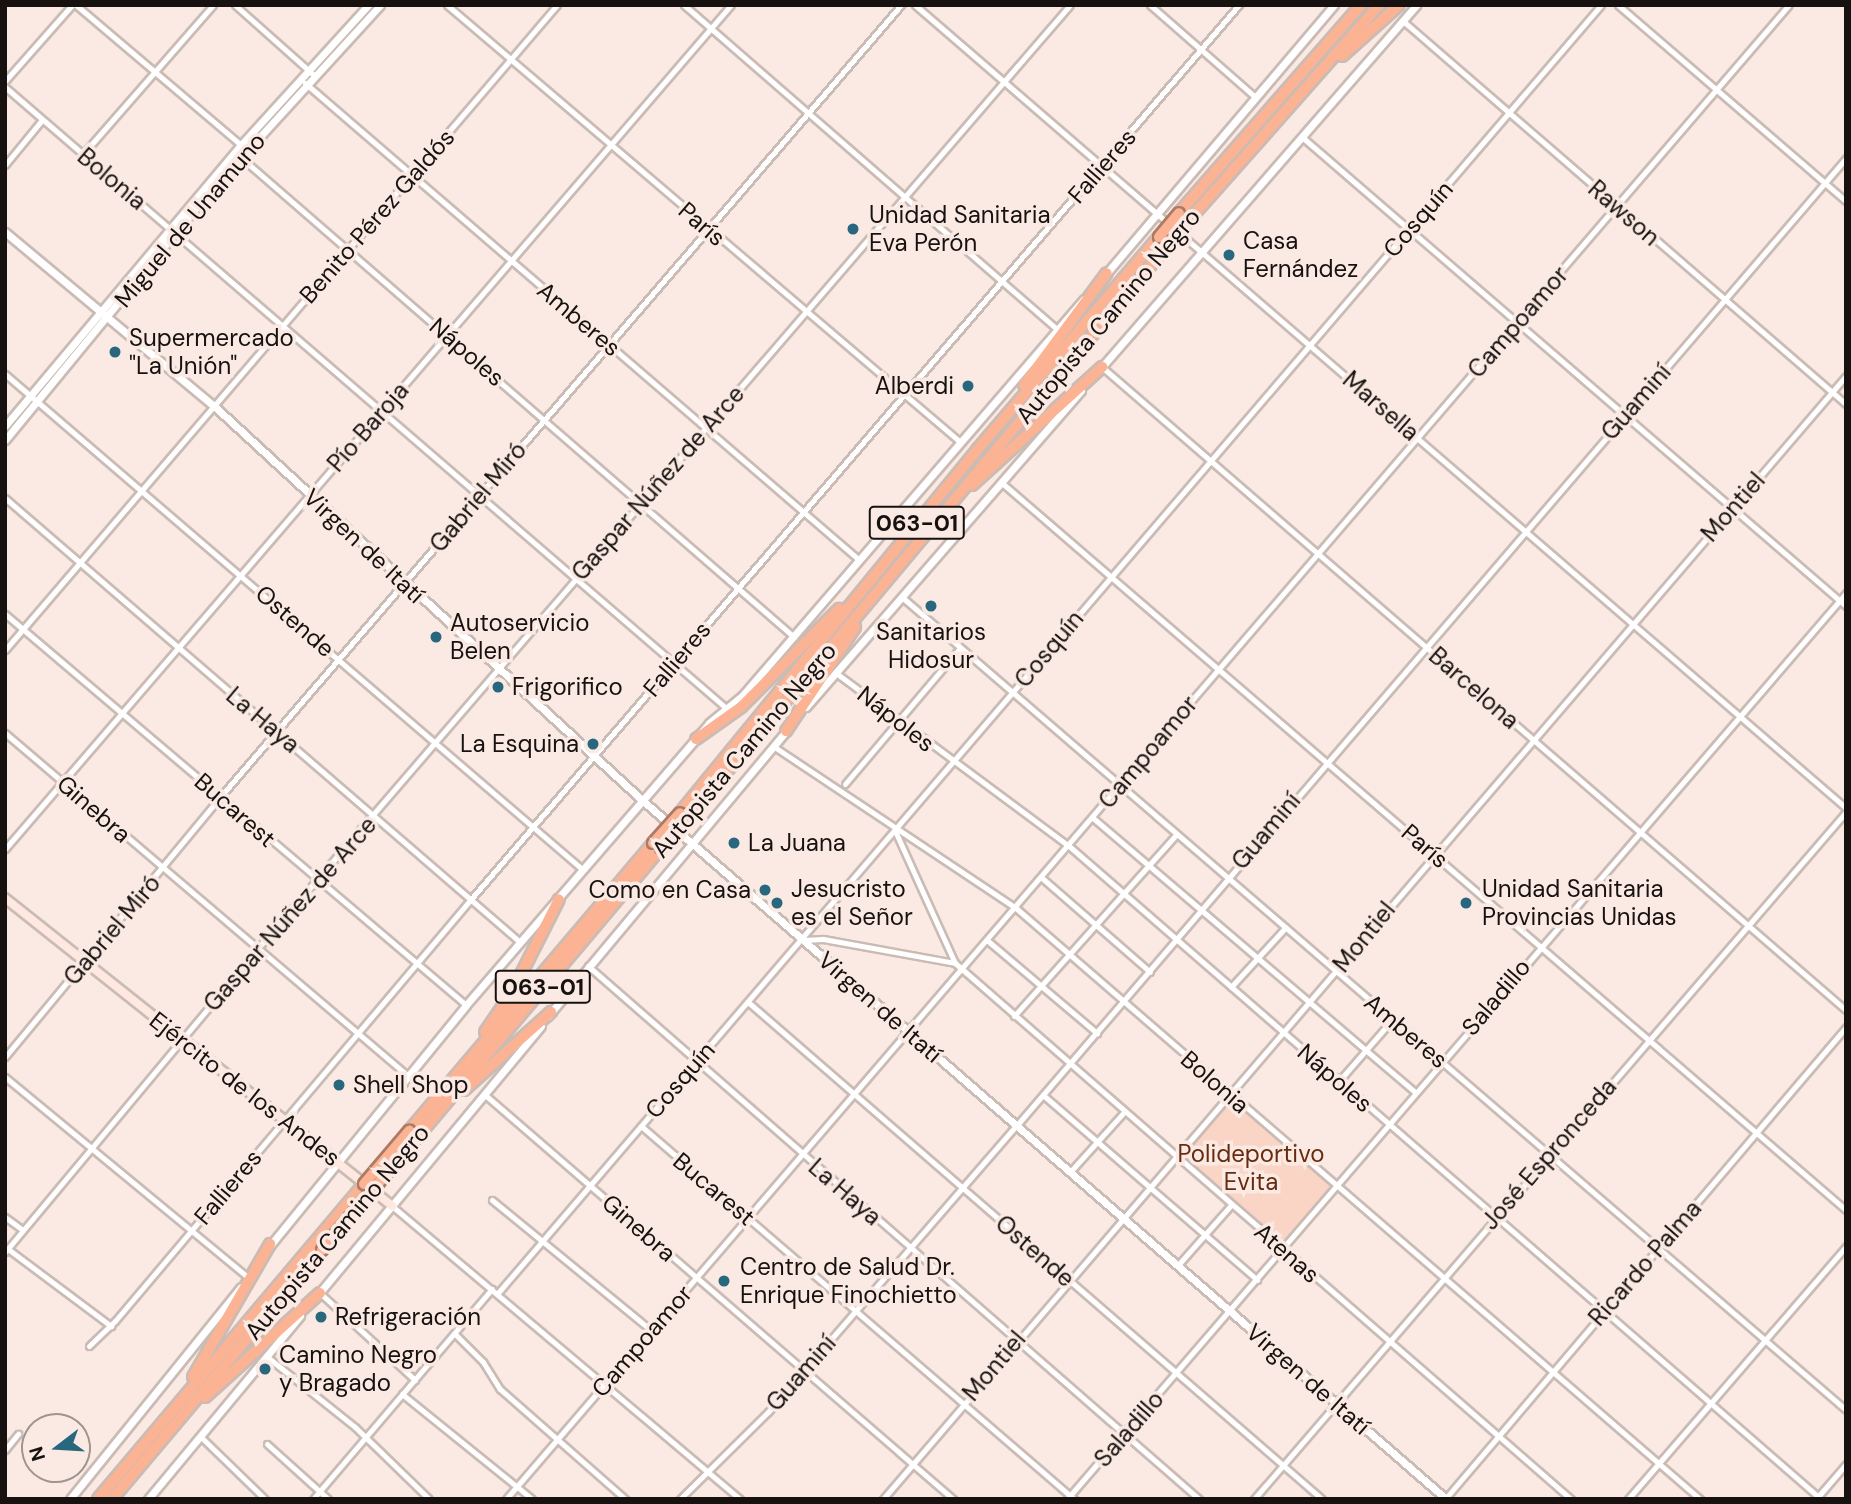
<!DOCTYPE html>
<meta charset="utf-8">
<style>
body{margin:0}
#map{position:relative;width:1851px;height:1504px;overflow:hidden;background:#faeae3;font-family:"DM Sans",sans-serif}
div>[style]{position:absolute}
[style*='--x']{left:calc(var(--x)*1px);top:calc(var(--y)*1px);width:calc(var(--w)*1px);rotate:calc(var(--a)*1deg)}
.green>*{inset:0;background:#fad5c6;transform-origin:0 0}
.roads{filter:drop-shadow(2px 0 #cabbb5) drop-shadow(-2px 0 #cabbb5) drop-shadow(0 2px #cabbb5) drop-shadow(0 -2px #cabbb5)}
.minor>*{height:5px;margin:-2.5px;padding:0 2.5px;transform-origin:2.5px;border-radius:2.5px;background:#fff}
.tertiary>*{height:7px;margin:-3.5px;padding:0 3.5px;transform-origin:3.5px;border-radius:3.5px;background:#fff}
.secondary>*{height:8px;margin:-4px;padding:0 4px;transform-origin:4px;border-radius:4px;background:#fee8df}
.motorway>*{height:10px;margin:-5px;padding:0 5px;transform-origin:5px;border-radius:5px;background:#fbb393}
.bridges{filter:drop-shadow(2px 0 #ab7b65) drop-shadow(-2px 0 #ab7b65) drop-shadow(0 2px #ab7b65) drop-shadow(0 -2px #ab7b65)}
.motorway-bridge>*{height:10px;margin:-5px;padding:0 5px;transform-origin:5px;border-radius:5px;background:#fbb393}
.dots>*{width:19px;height:19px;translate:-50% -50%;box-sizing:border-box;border:4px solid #faeae3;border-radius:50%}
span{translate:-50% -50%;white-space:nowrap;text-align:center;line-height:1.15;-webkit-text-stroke:7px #faeae3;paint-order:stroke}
.shield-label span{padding:2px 5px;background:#faeae3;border:2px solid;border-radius:5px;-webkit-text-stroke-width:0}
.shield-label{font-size:23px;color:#171210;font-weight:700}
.street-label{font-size:24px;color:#171210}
.poi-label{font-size:24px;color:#171210}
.left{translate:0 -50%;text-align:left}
.right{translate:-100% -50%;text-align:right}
.park-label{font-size:24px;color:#672c0f}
.frame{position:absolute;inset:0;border:7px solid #171210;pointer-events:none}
.north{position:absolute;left:21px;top:1413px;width:70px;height:70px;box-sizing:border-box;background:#faeae3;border:2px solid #9f948f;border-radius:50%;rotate:253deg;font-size:19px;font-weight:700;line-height:28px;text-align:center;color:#171210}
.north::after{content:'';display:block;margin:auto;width:24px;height:32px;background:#28677d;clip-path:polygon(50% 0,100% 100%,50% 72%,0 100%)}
</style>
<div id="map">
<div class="green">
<i style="left:1229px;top:1095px;width:140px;height:81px;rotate:41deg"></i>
</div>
<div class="roads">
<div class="minor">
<i style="--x:76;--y:5;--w:224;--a:40.3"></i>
<i style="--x:235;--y:5;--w:107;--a:41.6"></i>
<i style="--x:447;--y:5;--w:672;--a:40.42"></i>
<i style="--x:684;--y:5;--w:493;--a:41"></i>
<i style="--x:915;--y:5;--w:1229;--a:40.78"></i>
<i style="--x:1150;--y:5;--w:140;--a:41.2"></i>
<i style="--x:1618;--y:5;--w:301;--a:40.7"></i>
<i style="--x:1403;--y:21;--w:586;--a:40.85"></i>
<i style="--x:5;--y:81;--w:101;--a:-48.6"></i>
<i style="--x:305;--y:83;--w:730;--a:40.72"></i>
<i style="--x:5;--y:87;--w:953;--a:40.74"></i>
<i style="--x:1302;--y:137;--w:718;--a:40.77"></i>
<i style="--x:83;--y:154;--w:198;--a:-48.9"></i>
<i style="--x:238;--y:155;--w:736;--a:40.92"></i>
<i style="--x:5;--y:165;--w:58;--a:-50.6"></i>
<i style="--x:1102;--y:367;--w:983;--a:40.84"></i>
<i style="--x:5;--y:374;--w:762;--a:40.63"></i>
<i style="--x:1002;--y:483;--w:1114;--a:40.74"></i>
<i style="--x:5;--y:498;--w:680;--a:40.77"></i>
<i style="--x:903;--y:598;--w:1244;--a:40.73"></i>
<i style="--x:5;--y:614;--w:604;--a:40.3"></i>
<i style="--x:5;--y:650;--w:849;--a:-49.44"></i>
<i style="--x:836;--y:673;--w:290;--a:36.6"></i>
<i style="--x:1069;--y:846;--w:996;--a:40.97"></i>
<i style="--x:5;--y:733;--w:528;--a:40.39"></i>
<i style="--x:773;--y:746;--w:293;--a:33.7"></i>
<i style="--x:1017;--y:909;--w:903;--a:40.82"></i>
<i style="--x:845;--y:784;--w:178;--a:-49.8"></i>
<i style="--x:1093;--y:818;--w:423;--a:40.4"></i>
<i style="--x:896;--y:833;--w:143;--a:65.6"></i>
<i style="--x:955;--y:963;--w:817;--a:41.03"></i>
<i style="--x:5;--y:849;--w:1113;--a:-49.3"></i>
<i style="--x:1042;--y:878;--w:143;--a:41"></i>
<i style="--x:803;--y:940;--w:20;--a:-3"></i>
<i style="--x:823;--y:939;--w:134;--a:10.3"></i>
<i style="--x:988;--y:941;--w:143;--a:40.2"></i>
<i style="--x:588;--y:966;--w:811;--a:41.1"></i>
<i style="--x:1231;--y:987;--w:81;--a:-47.5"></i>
<i style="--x:748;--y:1002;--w:759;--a:40.89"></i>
<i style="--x:1014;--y:1016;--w:244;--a:-48.2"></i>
<i style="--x:5;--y:1057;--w:337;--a:-50.4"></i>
<i style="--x:220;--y:797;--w:1045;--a:-49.31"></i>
<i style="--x:5;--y:1077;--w:315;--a:39.5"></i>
<i style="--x:1339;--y:1081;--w:81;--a:-49"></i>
<i style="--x:484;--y:1094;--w:620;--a:40.81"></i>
<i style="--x:1043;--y:1095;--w:283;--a:40.8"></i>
<i style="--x:641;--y:1126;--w:572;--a:40.74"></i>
<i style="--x:1070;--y:1172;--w:81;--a:-48"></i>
<i style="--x:492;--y:1200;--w:205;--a:39.3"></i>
<i style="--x:392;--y:1206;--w:455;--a:40.1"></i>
<i style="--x:5;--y:1217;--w:22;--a:36"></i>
<i style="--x:8;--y:1249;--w:129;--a:36.8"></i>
<i style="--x:5;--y:1252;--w:396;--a:-50.2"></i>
<i style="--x:258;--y:948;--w:1244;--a:-49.27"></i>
<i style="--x:1178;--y:1265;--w:80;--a:-48.5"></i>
<i style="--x:320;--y:1293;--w:129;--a:42.5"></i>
<i style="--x:497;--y:1294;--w:1697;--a:-49.42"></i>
<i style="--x:455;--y:1334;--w:40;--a:45"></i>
<i style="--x:483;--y:1362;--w:32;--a:58"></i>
<i style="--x:500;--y:1389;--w:167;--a:41.3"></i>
<i style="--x:89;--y:1346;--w:36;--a:-44"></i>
<i style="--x:115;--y:1321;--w:552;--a:-49.85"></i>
<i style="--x:471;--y:899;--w:1179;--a:-49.34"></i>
<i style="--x:266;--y:1356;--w:114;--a:38.6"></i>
<i style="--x:355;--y:1427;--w:103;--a:44.2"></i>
<i style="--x:402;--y:1394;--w:167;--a:38.9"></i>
<i style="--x:201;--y:1437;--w:89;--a:44.1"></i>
<i style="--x:267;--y:1444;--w:82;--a:42"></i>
<i style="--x:5;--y:1450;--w:21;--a:-51"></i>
<i style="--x:313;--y:1499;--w:276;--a:-49.6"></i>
<i style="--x:506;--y:1499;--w:1969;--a:-49.35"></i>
<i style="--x:680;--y:1499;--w:124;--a:-44.7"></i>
<i style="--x:768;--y:1412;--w:380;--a:-49.1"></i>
<i style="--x:1017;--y:1125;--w:1274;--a:-49.39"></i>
<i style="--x:883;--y:1499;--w:1479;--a:-49.39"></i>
<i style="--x:1067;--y:1499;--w:1195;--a:-49.31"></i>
<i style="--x:1254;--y:1499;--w:907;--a:-49.25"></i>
<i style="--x:1445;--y:1499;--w:619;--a:-49.65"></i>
<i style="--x:1628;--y:1499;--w:334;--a:-49.2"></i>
<i style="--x:1816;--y:1499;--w:46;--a:-49.4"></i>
</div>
<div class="tertiary">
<i style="--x:5;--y:232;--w:271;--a:39.8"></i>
<i style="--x:213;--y:405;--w:583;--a:42.64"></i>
<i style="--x:642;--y:800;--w:1065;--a:41"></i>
<i style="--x:1105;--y:275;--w:354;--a:-49.7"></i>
<i style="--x:1100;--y:369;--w:482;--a:-49"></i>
<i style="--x:5;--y:426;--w:364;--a:-50"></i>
<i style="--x:239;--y:147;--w:192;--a:-47.7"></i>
<i style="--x:5;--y:440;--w:313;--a:-50.6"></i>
<i style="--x:204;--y:198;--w:261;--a:-47.6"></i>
<i style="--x:806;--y:707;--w:419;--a:-49"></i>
<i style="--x:548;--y:1016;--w:373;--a:-50.1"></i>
<i style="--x:268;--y:1248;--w:313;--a:-50.8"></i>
<i style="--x:466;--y:1005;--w:372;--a:-49.2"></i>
<i style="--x:709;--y:723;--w:43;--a:-39.3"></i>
<i style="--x:742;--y:696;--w:523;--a:-49.27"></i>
<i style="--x:316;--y:1297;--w:352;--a:-50.3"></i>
<i style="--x:70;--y:1499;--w:272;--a:-51.1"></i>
<i style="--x:148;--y:1499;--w:238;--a:-50.3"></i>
</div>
<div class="secondary">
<i style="--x:5;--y:898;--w:495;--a:38.5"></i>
</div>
<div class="motorway">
<i style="--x:1342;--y:56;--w:76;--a:-41.8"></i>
<i style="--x:1179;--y:213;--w:276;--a:-48.8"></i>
<i style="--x:1188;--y:221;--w:288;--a:-48.5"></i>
<i style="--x:1024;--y:385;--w:139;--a:-53.5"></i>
<i style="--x:972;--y:485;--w:176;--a:-42.2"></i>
<i style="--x:786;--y:731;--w:125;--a:-56.4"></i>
<i style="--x:696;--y:739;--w:55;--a:-35.4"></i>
<i style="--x:741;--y:707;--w:139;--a:-45"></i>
<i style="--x:680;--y:813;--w:469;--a:-50.7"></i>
<i style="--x:977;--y:450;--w:280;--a:-49.5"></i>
<i style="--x:686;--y:820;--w:749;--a:-50.04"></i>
<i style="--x:485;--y:1032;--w:46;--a:-55.6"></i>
<i style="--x:511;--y:994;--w:106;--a:-63.2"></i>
<i style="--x:464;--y:1090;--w:117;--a:-41.9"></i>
<i style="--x:409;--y:1131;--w:377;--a:-49.7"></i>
<i style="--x:419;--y:1135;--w:375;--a:-49.9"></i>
<i style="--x:193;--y:1377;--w:154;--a:-59.9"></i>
<i style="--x:205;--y:1397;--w:155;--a:-42.1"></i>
<i style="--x:98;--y:1499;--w:412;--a:-49.8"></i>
<i style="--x:112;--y:1499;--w:326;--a:-49.9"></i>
</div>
</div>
<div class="bridges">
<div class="motorway-bridge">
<i style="--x:1159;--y:237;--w:31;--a:-50"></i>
<i style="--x:1167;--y:246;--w:33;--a:-50"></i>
<i style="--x:653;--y:843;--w:40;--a:-48"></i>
<i style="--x:661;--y:848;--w:38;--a:-48"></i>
<i style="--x:364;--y:1184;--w:70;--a:-49.7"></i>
<i style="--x:322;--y:1250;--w:150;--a:-49.9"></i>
</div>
</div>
<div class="dots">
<i style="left:853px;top:229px;background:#28677d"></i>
<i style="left:1229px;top:255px;background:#28677d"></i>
<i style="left:115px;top:352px;background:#28677d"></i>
<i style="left:968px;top:386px;background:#28677d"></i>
<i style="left:931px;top:606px;background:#28677d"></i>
<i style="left:436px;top:637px;background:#28677d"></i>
<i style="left:498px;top:687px;background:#28677d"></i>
<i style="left:593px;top:744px;background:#28677d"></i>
<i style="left:734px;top:843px;background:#28677d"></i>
<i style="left:765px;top:890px;background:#28677d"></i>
<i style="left:777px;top:903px;background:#28677d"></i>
<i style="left:1466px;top:903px;background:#28677d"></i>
<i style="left:339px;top:1085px;background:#28677d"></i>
<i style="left:724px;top:1281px;background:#28677d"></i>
<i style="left:321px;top:1317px;background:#28677d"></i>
<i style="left:265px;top:1369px;background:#28677d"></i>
</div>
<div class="shield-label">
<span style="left:917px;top:523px">063-01</span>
<span style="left:543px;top:987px">063-01</span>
</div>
<div class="street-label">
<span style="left:1102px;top:166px;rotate:-49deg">Fallieres</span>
<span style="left:112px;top:179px;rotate:40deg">Bolonia</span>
<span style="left:1624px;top:213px;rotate:41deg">Rawson</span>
<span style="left:377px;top:216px;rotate:-49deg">Benito Pérez Galdós</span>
<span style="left:1418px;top:219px;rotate:-49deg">Cosquín</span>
<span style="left:190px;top:220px;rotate:-50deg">Miguel de Unamuno</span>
<span style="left:702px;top:224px;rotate:41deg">París</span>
<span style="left:1108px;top:316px;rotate:-50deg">Autopista Camino Negro</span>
<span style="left:579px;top:319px;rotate:40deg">Amberes</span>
<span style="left:1518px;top:322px;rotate:-49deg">Campoamor</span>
<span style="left:467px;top:352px;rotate:41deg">Nápoles</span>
<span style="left:1636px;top:402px;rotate:-49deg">Guaminí</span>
<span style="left:1381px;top:406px;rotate:41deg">Marsella</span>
<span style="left:368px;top:427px;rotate:-49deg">Pío Baroja</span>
<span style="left:658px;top:483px;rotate:-49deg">Gaspar Núñez de Arce</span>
<span style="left:478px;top:497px;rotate:-50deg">Gabriel Miró</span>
<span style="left:1733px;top:507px;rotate:-49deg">Montiel</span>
<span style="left:364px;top:546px;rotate:43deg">Virgen de Itatí</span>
<span style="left:295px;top:621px;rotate:41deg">Ostende</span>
<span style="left:1049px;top:649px;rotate:-50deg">Cosquín</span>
<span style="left:677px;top:659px;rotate:-50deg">Fallieres</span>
<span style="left:1474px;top:688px;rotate:41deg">Barcelona</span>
<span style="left:896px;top:719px;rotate:38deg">Nápoles</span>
<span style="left:263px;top:720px;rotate:40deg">La Haya</span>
<span style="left:744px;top:750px;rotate:-50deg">Autopista Camino Negro</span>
<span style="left:1148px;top:752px;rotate:-50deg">Campoamor</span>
<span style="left:94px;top:809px;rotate:41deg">Ginebra</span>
<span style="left:235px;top:810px;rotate:41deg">Bucarest</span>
<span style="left:1266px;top:831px;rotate:-50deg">Guaminí</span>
<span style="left:1425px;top:846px;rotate:41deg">París</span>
<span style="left:290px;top:914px;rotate:-49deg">Gaspar Núñez de Arce</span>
<span style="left:112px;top:930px;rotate:-50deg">Gabriel Miró</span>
<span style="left:1364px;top:937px;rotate:-51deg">Montiel</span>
<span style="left:1496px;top:997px;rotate:-50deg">Saladillo</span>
<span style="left:880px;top:1007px;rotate:41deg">Virgen de Itatí</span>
<span style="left:1406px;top:1031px;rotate:40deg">Amberes</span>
<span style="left:1335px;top:1078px;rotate:41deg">Nápoles</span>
<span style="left:680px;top:1080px;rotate:-49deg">Cosquín</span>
<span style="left:1215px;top:1082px;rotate:41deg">Bolonia</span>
<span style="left:245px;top:1089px;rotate:38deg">Ejército de los Andes</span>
<span style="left:1549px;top:1154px;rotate:-49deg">José Espronceda</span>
<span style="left:228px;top:1187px;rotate:-50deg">Fallieres</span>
<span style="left:714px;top:1189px;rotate:40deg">Bucarest</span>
<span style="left:845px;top:1192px;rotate:41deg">La Haya</span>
<span style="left:639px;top:1228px;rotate:41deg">Ginebra</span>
<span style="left:337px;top:1232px;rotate:-50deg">Autopista Camino Negro</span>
<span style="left:1035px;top:1251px;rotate:41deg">Ostende</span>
<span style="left:1287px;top:1253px;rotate:41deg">Atenas</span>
<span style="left:1645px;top:1263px;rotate:-49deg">Ricardo Palma</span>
<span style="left:642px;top:1341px;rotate:-49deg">Campoamor</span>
<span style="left:994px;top:1366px;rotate:-50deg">Montiel</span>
<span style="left:801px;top:1373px;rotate:-49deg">Guaminí</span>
<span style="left:1308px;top:1379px;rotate:41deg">Virgen de Itatí</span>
<span style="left:1129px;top:1429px;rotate:-49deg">Saladillo</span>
</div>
<div class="poi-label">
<span class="left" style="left:869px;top:229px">Unidad Sanitaria<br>Eva Perón</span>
<span class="left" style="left:1243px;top:255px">Casa<br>Fernández</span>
<span class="left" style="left:129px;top:352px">Supermercado<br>"La Unión"</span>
<span class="right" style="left:954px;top:386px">Alberdi</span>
<span class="left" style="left:450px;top:637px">Autoservicio<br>Belen</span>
<span style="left:931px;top:646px">Sanitarios<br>Hidosur</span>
<span class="left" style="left:512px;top:687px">Frigorifico</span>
<span class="right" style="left:579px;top:744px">La Esquina</span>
<span class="left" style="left:748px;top:843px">La Juana</span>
<span class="left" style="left:791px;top:903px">Jesucristo<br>es el Señor</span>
<span class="left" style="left:1482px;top:903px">Unidad Sanitaria<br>Provincias Unidas</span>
<span class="right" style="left:751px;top:890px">Como en Casa</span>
<span class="left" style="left:353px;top:1085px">Shell Shop</span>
<span class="left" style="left:740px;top:1281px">Centro de Salud Dr.<br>Enrique Finochietto</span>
<span class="left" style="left:335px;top:1317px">Refrigeración</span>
<span class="left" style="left:279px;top:1369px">Camino Negro<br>y Bragado</span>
</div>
<div class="park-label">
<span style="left:1251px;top:1168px">Polideportivo<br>Evita</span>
</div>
<div class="frame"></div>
<div class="north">N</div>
</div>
